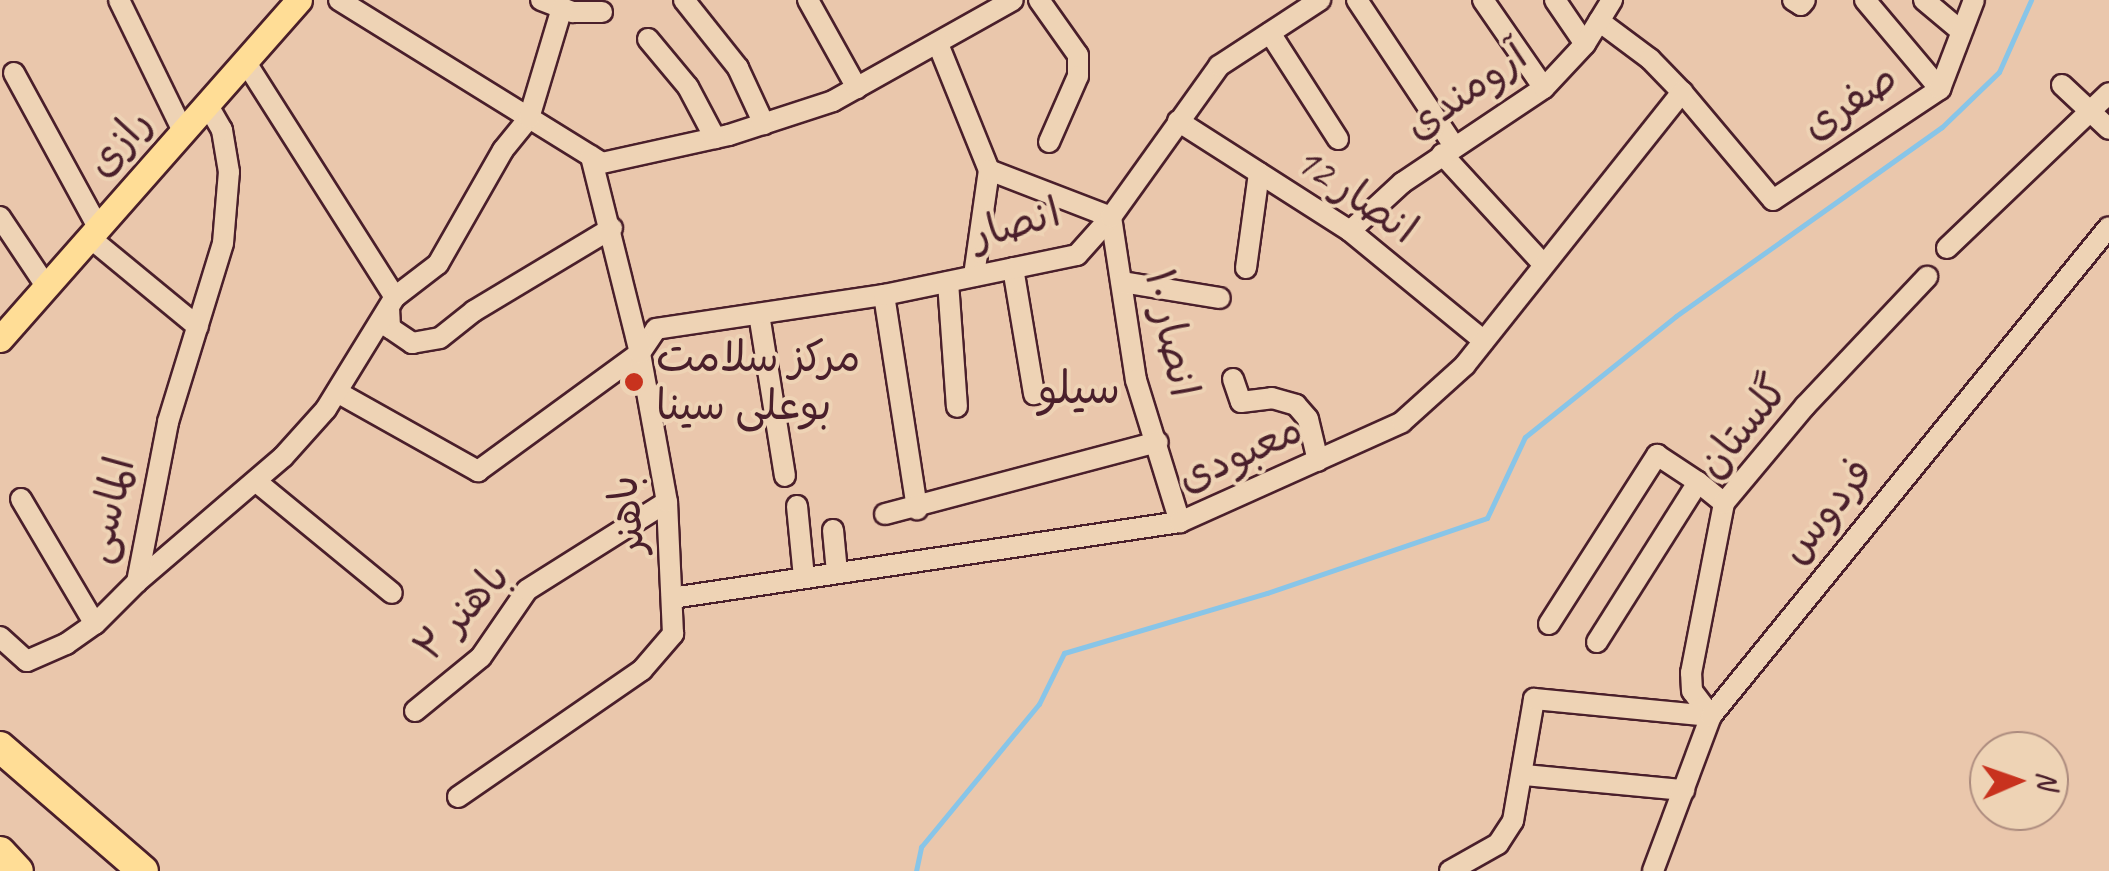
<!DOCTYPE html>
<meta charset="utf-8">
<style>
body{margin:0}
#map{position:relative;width:2109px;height:871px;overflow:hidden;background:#eac7ac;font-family:Caveat,"Playpen Sans Arabic",sans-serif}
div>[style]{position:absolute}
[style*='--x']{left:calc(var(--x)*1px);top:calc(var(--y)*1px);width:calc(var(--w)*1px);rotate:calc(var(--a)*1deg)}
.stream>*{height:5px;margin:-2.5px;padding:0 2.5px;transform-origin:2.5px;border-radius:2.5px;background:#88c5e8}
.roads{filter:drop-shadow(2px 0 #4a1f2b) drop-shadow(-2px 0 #4a1f2b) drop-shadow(0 2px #4a1f2b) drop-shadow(0 -2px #4a1f2b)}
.minor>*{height:20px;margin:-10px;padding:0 10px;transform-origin:10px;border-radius:10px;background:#eed3b5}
.major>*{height:25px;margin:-12.5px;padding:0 12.5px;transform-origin:12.5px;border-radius:12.5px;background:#ffdd96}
.highway>*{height:30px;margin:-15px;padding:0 15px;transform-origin:15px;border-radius:15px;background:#ffdd96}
.dots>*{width:28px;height:28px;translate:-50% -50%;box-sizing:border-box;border:5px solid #eed3b5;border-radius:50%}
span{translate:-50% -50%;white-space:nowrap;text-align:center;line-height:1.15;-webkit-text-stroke:8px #eed3b5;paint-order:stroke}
.street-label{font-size:42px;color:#4a1f2b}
.poi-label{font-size:42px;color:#4a1f2b}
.left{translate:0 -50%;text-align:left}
.neighbourhood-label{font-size:45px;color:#4a1f2b}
.north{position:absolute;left:1969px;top:731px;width:100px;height:100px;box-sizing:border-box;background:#eed3b5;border:2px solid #ac8b7e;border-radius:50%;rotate:88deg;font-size:28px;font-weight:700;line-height:40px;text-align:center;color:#4a1f2b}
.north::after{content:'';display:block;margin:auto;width:35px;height:45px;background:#c8321e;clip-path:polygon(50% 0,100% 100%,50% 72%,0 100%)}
</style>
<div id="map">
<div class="stream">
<i style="--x:916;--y:871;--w:25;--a:-78"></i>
<i style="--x:921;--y:847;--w:185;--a:-50.5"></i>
<i style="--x:1039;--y:704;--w:57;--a:-63.9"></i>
<i style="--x:1064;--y:653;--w:212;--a:-16.5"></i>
<i style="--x:1267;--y:593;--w:232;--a:-18.8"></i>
<i style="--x:1487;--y:518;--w:89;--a:-64.9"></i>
<i style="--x:1525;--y:437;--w:193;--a:-38.7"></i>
<i style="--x:1676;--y:316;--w:326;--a:-35.4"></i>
<i style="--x:1942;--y:127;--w:79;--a:-44"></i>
<i style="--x:1999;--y:72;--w:79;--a:-66"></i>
</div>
<div class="roads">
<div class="minor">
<i style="--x:119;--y:0;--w:146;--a:64"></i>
<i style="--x:339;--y:0;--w:309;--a:31.8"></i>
<i style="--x:602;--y:163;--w:130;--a:-12.4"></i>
<i style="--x:729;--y:135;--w:109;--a:-18.1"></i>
<i style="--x:833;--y:101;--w:206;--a:-29.3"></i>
<i style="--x:541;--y:0;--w:34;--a:21"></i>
<i style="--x:573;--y:12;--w:29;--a:0"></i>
<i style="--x:684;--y:0;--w:87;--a:51.5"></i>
<i style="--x:738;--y:68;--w:62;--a:65.1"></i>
<i style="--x:808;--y:0;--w:101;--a:60.9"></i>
<i style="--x:1039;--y:0;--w:67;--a:54.7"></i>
<i style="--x:1078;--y:55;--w:21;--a:90"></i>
<i style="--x:1078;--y:76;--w:72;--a:113.7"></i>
<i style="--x:1357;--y:0;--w:175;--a:56.4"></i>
<i style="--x:1483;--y:0;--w:107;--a:55.3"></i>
<i style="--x:1555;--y:0;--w:53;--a:55.7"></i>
<i style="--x:1793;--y:0;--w:9;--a:32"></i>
<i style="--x:1801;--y:5;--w:6;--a:-51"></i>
<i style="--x:1865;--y:0;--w:116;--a:49.9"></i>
<i style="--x:1924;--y:0;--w:48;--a:40"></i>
<i style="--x:1599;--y:21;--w:64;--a:36.7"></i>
<i style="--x:1650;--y:59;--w:46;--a:45.9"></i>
<i style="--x:1682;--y:92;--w:141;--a:49.9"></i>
<i style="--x:1773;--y:200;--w:201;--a:-33.6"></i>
<i style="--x:1940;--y:89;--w:95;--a:-69.1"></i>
<i style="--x:1270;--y:33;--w:126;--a:57.3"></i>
<i style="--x:648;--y:39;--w:62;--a:50.2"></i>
<i style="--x:688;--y:87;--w:58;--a:62.1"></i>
<i style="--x:938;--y:44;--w:136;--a:68"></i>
<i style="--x:989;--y:170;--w:107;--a:98.1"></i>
<i style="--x:245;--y:61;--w:280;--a:57.6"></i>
<i style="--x:14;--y:73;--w:175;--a:61.4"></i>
<i style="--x:2062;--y:85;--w:64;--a:43.1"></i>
<i style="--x:1178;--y:121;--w:204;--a:32.6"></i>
<i style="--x:1350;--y:231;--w:173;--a:39.4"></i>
<i style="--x:1442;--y:154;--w:149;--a:47.4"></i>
<i style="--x:989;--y:170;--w:131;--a:21.1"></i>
<i style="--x:0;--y:217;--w:83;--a:56.3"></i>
<i style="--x:1111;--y:217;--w:165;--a:81.3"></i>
<i style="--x:1136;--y:380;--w:149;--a:72.8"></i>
<i style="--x:1350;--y:231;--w:71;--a:-42.7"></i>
<i style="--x:1402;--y:183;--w:171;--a:-33.8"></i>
<i style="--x:1544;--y:88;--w:60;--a:-47"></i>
<i style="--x:1585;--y:44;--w:52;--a:-58.5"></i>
<i style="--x:89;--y:237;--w:141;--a:39.5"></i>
<i style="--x:1947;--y:248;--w:224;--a:-43.7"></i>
<i style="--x:1013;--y:268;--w:128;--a:80.5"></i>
<i style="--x:1246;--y:268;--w:96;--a:-82.2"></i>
<i style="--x:948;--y:282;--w:125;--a:85.9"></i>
<i style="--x:1122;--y:282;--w:99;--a:9.3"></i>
<i style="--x:884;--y:295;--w:217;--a:81.2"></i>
<i style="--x:389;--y:308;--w:20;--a:87"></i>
<i style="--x:390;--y:328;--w:27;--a:34"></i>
<i style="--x:412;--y:343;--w:28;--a:-10"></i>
<i style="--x:440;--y:338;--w:43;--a:-38.5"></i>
<i style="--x:474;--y:311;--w:161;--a:-31"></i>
<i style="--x:759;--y:314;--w:164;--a:80.9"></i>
<i style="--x:1233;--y:379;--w:24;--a:71"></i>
<i style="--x:1241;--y:402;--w:31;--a:-7"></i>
<i style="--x:1272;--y:398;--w:25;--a:16"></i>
<i style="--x:1296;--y:405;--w:18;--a:49"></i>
<i style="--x:1308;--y:419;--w:43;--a:76.6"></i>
<i style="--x:337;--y:392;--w:162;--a:29.3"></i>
<i style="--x:478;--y:471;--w:200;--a:-36.1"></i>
<i style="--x:640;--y:353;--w:29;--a:-56"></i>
<i style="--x:656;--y:329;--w:231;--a:-8.5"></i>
<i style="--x:884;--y:295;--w:197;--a:-11.7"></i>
<i style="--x:1077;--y:255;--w:51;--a:-48.2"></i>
<i style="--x:1111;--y:217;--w:186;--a:-54.4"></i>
<i style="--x:1219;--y:66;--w:121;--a:-33.2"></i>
<i style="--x:258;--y:483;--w:173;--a:39.4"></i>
<i style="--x:21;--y:499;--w:145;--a:59.4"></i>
<i style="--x:797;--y:506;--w:72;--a:84.4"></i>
<i style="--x:885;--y:514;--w:282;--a:-14.8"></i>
<i style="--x:833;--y:530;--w:42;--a:84.6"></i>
<i style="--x:137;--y:582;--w:192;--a:-40.6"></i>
<i style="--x:283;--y:457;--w:64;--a:-48.1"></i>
<i style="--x:326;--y:409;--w:132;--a:-58.4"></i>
<i style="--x:395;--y:297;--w:54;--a:-37.5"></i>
<i style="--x:438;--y:264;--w:131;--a:-60.3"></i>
<i style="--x:503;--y:150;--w:41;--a:-50.9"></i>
<i style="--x:529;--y:118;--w:115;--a:-73.3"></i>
<i style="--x:672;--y:598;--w:514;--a:-8.51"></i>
<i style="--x:1180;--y:522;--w:243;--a:-24.2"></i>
<i style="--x:1402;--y:422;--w:85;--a:-42.1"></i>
<i style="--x:1465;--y:365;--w:349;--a:-51.5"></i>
<i style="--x:1549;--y:624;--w:201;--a:-57.4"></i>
<i style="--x:1657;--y:455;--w:49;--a:33.4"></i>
<i style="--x:0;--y:637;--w:36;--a:42"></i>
<i style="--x:27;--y:661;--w:43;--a:-23.6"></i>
<i style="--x:66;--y:644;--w:35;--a:-35"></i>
<i style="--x:95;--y:624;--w:59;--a:-45"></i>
<i style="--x:137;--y:582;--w:163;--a:-79"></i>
<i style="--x:168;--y:422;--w:187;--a:-72.9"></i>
<i style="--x:223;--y:243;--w:71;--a:-85.2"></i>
<i style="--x:229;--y:172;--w:43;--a:-99.5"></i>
<i style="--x:222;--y:130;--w:30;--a:-120"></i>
<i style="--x:1597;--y:642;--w:189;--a:-57.7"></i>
<i style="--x:1698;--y:482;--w:33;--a:39"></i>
<i style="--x:415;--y:711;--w:85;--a:-39.3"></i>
<i style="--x:481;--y:657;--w:81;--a:-55.5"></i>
<i style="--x:527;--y:590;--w:165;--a:-32.2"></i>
<i style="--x:1711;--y:716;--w:31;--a:-127"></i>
<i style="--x:1692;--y:691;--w:18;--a:-93"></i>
<i style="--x:1691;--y:673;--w:173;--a:-79"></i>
<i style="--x:1724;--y:503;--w:126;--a:-50.1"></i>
<i style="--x:1805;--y:406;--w:178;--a:-46.6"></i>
<i style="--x:1524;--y:775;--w:161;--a:5.4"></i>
<i style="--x:458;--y:797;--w:224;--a:-34.6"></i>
<i style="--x:642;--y:670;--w:48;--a:-49.3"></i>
<i style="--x:673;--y:634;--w:132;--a:-92.6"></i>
<i style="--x:667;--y:502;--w:151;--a:-100.3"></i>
<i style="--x:640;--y:353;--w:203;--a:-104"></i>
<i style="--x:1450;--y:871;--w:55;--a:-29.4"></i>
<i style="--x:1498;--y:844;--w:27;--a:-57"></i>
<i style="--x:1513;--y:821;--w:124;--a:-80.2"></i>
<i style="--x:1534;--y:699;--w:178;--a:5.5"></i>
<i style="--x:1653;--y:871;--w:165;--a:-69.5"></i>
<i style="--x:1711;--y:716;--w:630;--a:-50.86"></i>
</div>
<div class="major">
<i style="--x:0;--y:339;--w:452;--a:-48.6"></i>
</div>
<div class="highway">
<i style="--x:0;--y:747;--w:189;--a:40.9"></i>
<i style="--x:0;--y:852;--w:26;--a:47"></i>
</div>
</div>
<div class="dots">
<i style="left:634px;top:382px;background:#c8321e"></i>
</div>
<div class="street-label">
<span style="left:1466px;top:91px;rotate:-35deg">آرومندی</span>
<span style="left:1850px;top:102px;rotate:-33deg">صفری</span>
<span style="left:119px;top:143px;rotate:-49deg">رازی</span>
<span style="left:1356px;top:195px;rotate:35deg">انصار 12</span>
<span style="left:1016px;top:224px;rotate:-16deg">انصار</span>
<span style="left:1171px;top:333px;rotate:78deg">انصار ۱۰</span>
<span style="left:1743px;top:427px;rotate:-51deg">گلستان</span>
<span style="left:1240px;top:454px;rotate:-24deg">معبودی</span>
<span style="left:109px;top:510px;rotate:-76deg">الماسی</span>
<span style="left:1827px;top:511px;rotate:-51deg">فردوس</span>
<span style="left:627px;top:515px;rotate:-96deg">باهنر</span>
<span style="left:462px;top:612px;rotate:-47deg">باهنر ۲</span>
</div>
<div class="poi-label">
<span class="left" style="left:656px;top:382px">مرکز سلامت<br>بوعلی سینا</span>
</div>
<div class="neighbourhood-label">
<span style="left:1079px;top:389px">سیلو</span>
</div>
<div class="north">N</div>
</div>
